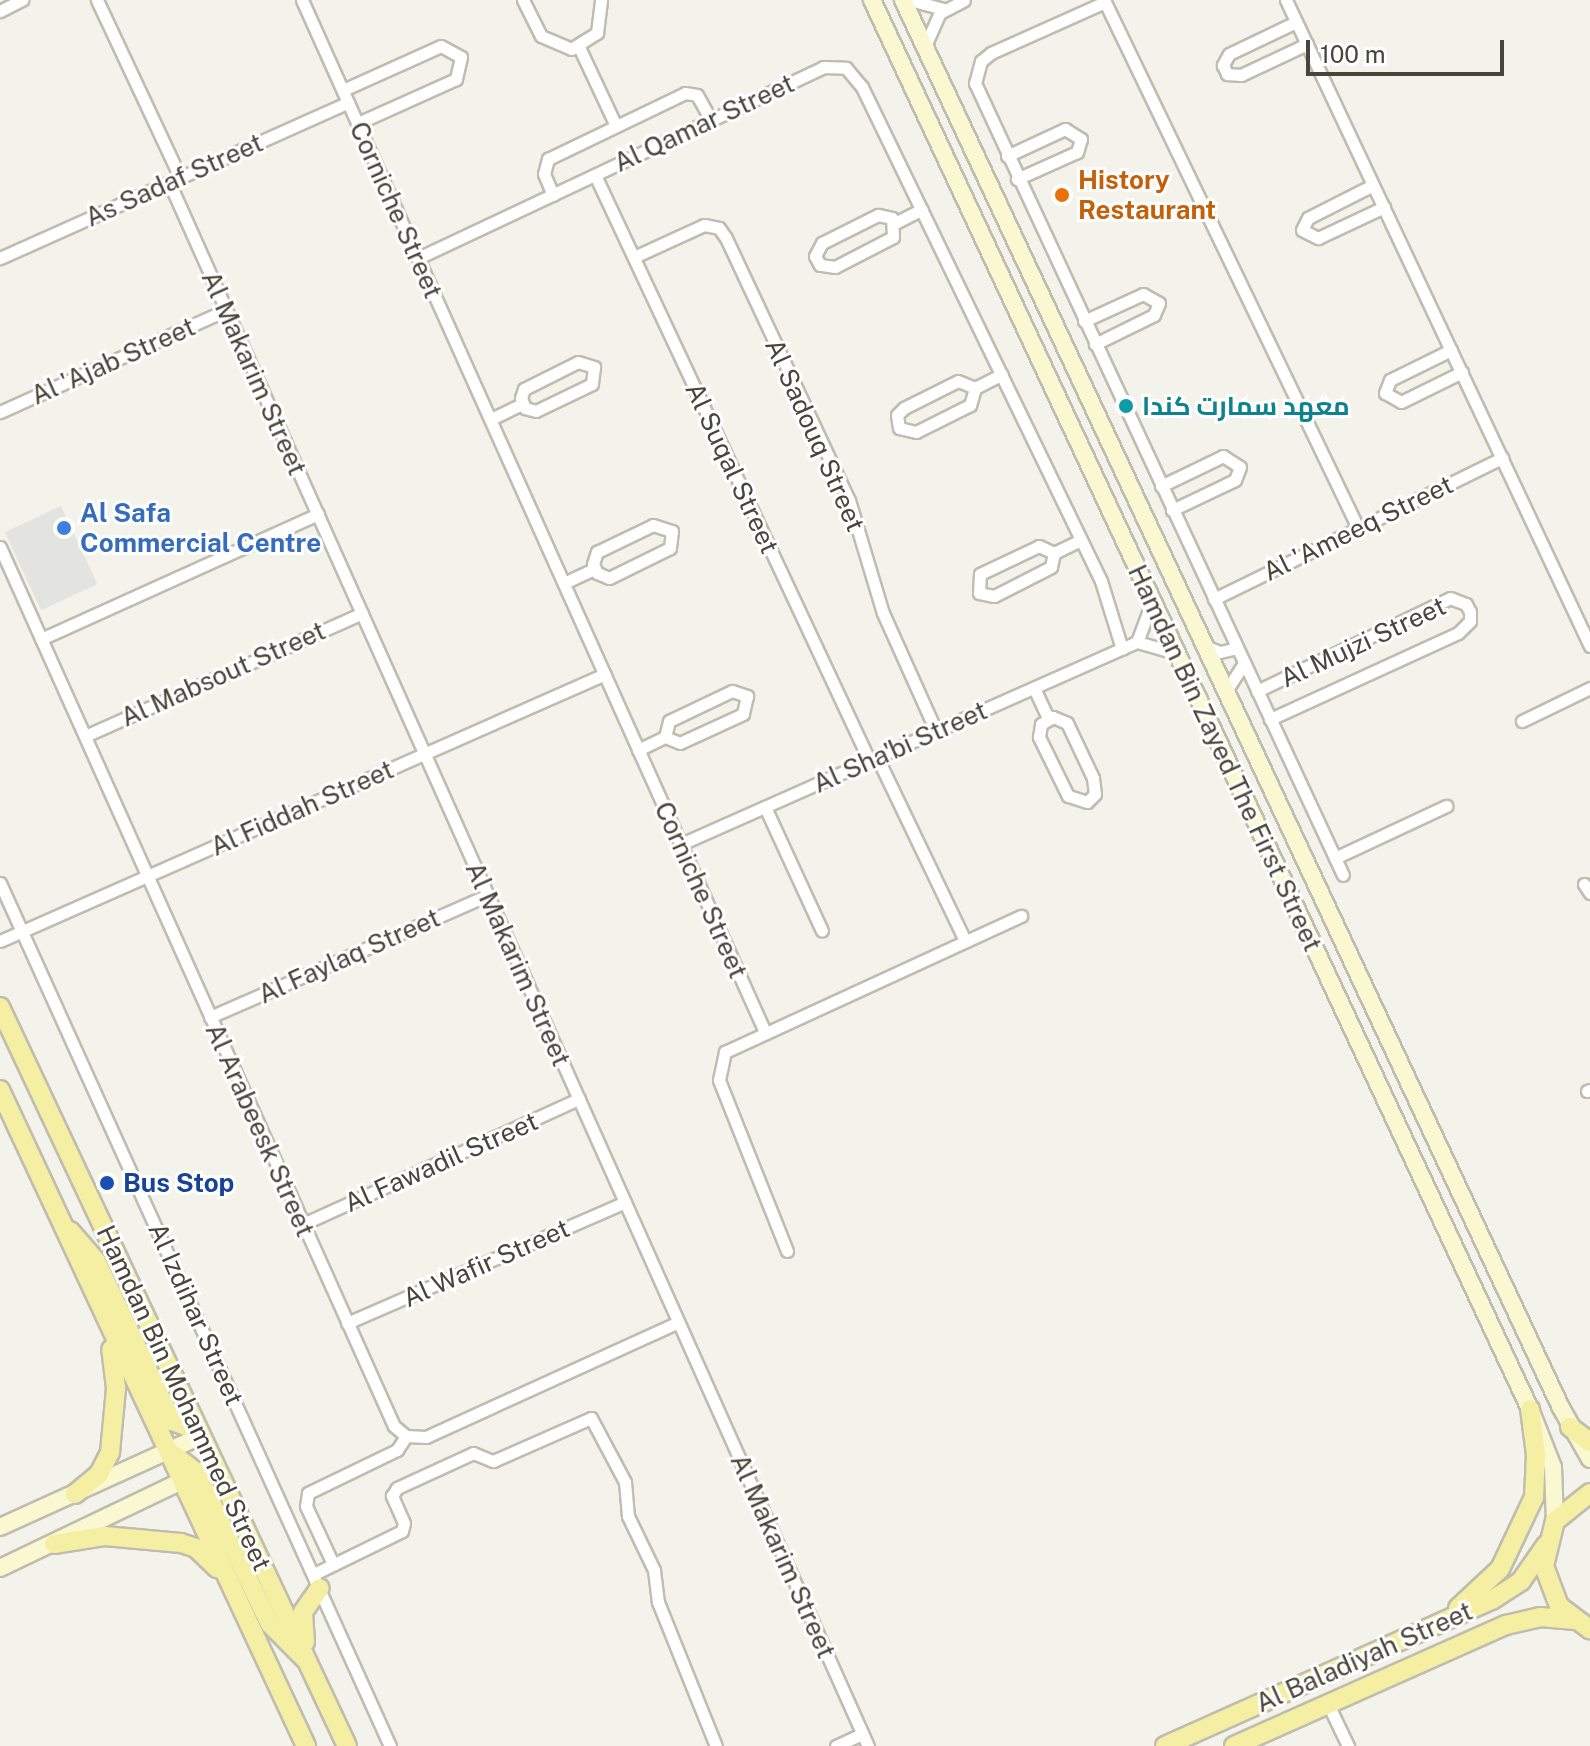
<!DOCTYPE html>
<meta charset="utf-8">
<style>
body{margin:0}
#map{position:relative;width:1590px;height:1746px;overflow:hidden;background:#f4f3eb;font-family:"Public Sans",Cairo,sans-serif}
div>[style]{position:absolute}
[style*='--x']{left:calc(var(--x)*1px);top:calc(var(--y)*1px);width:calc(var(--w)*1px);rotate:calc(var(--a)*1deg)}
.parking>*{inset:0;background:#e3e3df;transform-origin:0 0}
.roads{filter:drop-shadow(2px 0 #bfbdaf) drop-shadow(-2px 0 #bfbdaf) drop-shadow(0 2px #bfbdaf) drop-shadow(0 -2px #bfbdaf)}
.street>*{height:11px;margin:-5.5px;padding:0 5.5px;transform-origin:5.5px;border-radius:5.5px;background:#fff}
.secondary>*{height:16px;margin:-8px;padding:0 8px;transform-origin:8px;border-radius:8px;background:#faf8d0}
.primary>*{height:18px;margin:-9px;padding:0 9px;transform-origin:9px;border-radius:9px;background:#f5efa3}
.dots>*{width:22px;height:22px;translate:-50% -50%;box-sizing:border-box;border:4px solid #fff;border-radius:50%}
span{translate:-50% -50%;white-space:nowrap;text-align:center;line-height:1.15;-webkit-text-stroke:6px #fff;paint-order:stroke}
.street-label{font-size:26px;color:#48453a}
.food-label{font-size:26px;color:#c56008;font-weight:700}
.left{translate:0 -50%;text-align:left}
.culture-label{font-size:26px;color:#0d838f;font-weight:700}
.shop-label{font-size:26px;color:#366cbe;font-weight:700}
.transit-label{font-size:26px;color:#164399;font-weight:700}
.scale{position:absolute;left:1306px;top:40px;width:198px;height:36px;box-sizing:border-box;border:4px solid #48453a;border-top:0;padding-left:10px;font-size:24px;line-height:28px;white-space:nowrap;color:#48453a;-webkit-text-stroke:6px #fff;paint-order:stroke}
</style>
<div id="map">
<div class="parking">
<i style="left:61px;top:506px;width:86px;height:62px;rotate:65deg"></i>
</div>
<div class="roads">
<div class="street">
<i style="--x:97;--y:0;--w:195;--a:64.9"></i>
<i style="--x:302;--y:0;--w:1129;--a:65.84"></i>
<i style="--x:523;--y:0;--w:40;--a:63.4"></i>
<i style="--x:541;--y:36;--w:33;--a:23"></i>
<i style="--x:571;--y:49;--w:31;--a:-32"></i>
<i style="--x:597;--y:33;--w:33;--a:-83"></i>
<i style="--x:910;--y:0;--w:35;--a:15"></i>
<i style="--x:1104;--y:0;--w:586;--a:64.31"></i>
<i style="--x:1286;--y:0;--w:714;--a:64.8"></i>
<i style="--x:1105;--y:2;--w:125;--a:155.9"></i>
<i style="--x:991;--y:53;--w:13;--a:141"></i>
<i style="--x:981;--y:61;--w:23;--a:105"></i>
<i style="--x:975;--y:83;--w:873;--a:65.08"></i>
<i style="--x:0;--y:11;--w:25;--a:-27"></i>
<i style="--x:1296;--y:22;--w:74;--a:154.5"></i>
<i style="--x:1229;--y:54;--w:13;--a:119"></i>
<i style="--x:1223;--y:65;--w:10;--a:66"></i>
<i style="--x:1227;--y:74;--w:14;--a:4"></i>
<i style="--x:1241;--y:75;--w:73;--a:-25.2"></i>
<i style="--x:925;--y:46;--w:36;--a:-66"></i>
<i style="--x:940;--y:13;--w:27;--a:-28"></i>
<i style="--x:579;--y:47;--w:87;--a:64.9"></i>
<i style="--x:343;--y:90;--w:107;--a:-24.2"></i>
<i style="--x:441;--y:46;--w:23;--a:29"></i>
<i style="--x:461;--y:57;--w:23;--a:103"></i>
<i style="--x:456;--y:79;--w:107;--a:155.8"></i>
<i style="--x:1007;--y:156;--w:64;--a:-25"></i>
<i style="--x:1065;--y:129;--w:19;--a:32"></i>
<i style="--x:1081;--y:139;--w:14;--a:107"></i>
<i style="--x:1077;--y:152;--w:66;--a:155.8"></i>
<i style="--x:595;--y:175;--w:646;--a:64.9"></i>
<i style="--x:169;--y:182;--w:1713;--a:65.92"></i>
<i style="--x:1373;--y:185;--w:73;--a:153.1"></i>
<i style="--x:1308;--y:218;--w:13;--a:117"></i>
<i style="--x:1302;--y:230;--w:18;--a:27"></i>
<i style="--x:1318;--y:238;--w:73;--a:-25.2"></i>
<i style="--x:553;--y:195;--w:23;--a:-113"></i>
<i style="--x:544;--y:174;--w:16;--a:-75"></i>
<i style="--x:548;--y:159;--w:152;--a:-25.7"></i>
<i style="--x:685;--y:93;--w:12;--a:9"></i>
<i style="--x:697;--y:95;--w:29;--a:61"></i>
<i style="--x:878;--y:215;--w:14;--a:12"></i>
<i style="--x:892;--y:218;--w:19;--a:87"></i>
<i style="--x:893;--y:237;--w:65;--a:152.7"></i>
<i style="--x:835;--y:267;--w:15;--a:-172"></i>
<i style="--x:820;--y:265;--w:10;--a:-119"></i>
<i style="--x:815;--y:256;--w:15;--a:-62"></i>
<i style="--x:822;--y:243;--w:63;--a:-26.6"></i>
<i style="--x:895;--y:223;--w:30;--a:-27"></i>
<i style="--x:634;--y:257;--w:77;--a:-24.6"></i>
<i style="--x:704;--y:225;--w:15;--a:11"></i>
<i style="--x:719;--y:228;--w:12;--a:55"></i>
<i style="--x:726;--y:238;--w:289;--a:64.9"></i>
<i style="--x:849;--y:500;--w:118;--a:73.3"></i>
<i style="--x:883;--y:613;--w:129;--a:65.8"></i>
<i style="--x:0;--y:258;--w:381;--a:-24.1"></i>
<i style="--x:418;--y:258;--w:448;--a:-25.2"></i>
<i style="--x:823;--y:67;--w:23;--a:2"></i>
<i style="--x:846;--y:68;--w:25;--a:50"></i>
<i style="--x:862;--y:87;--w:549;--a:64.18"></i>
<i style="--x:1101;--y:581;--w:71;--a:72.8"></i>
<i style="--x:1084;--y:321;--w:65;--a:-24.6"></i>
<i style="--x:1143;--y:294;--w:18;--a:29"></i>
<i style="--x:1159;--y:303;--w:13;--a:113"></i>
<i style="--x:1154;--y:315;--w:66;--a:153.8"></i>
<i style="--x:1451;--y:350;--w:68;--a:153.8"></i>
<i style="--x:1390;--y:380;--w:14;--a:111"></i>
<i style="--x:1385;--y:393;--w:18;--a:29"></i>
<i style="--x:1401;--y:402;--w:68;--a:-26.2"></i>
<i style="--x:578;--y:362;--w:17;--a:17"></i>
<i style="--x:594;--y:367;--w:17;--a:97"></i>
<i style="--x:592;--y:384;--w:62;--a:154.3"></i>
<i style="--x:536;--y:411;--w:11;--a:-165"></i>
<i style="--x:525;--y:408;--w:11;--a:-112"></i>
<i style="--x:521;--y:398;--w:9;--a:-72"></i>
<i style="--x:524;--y:389;--w:60;--a:-26.6"></i>
<i style="--x:958;--y:381;--w:18;--a:22"></i>
<i style="--x:975;--y:388;--w:18;--a:106"></i>
<i style="--x:970;--y:405;--w:60;--a:153.4"></i>
<i style="--x:916;--y:432;--w:17;--a:-167"></i>
<i style="--x:899;--y:428;--w:13;--a:-99"></i>
<i style="--x:897;--y:415;--w:10;--a:-45"></i>
<i style="--x:904;--y:408;--w:60;--a:-26.6"></i>
<i style="--x:975;--y:388;--w:30;--a:-27"></i>
<i style="--x:0;--y:412;--w:248;--a:-24.3"></i>
<i style="--x:491;--y:419;--w:34;--a:-26"></i>
<i style="--x:1161;--y:486;--w:69;--a:-25.8"></i>
<i style="--x:1223;--y:456;--w:20;--a:33"></i>
<i style="--x:1240;--y:467;--w:14;--a:111"></i>
<i style="--x:1235;--y:480;--w:70;--a:154.5"></i>
<i style="--x:653;--y:525;--w:20;--a:18"></i>
<i style="--x:672;--y:531;--w:17;--a:97"></i>
<i style="--x:670;--y:548;--w:68;--a:153.8"></i>
<i style="--x:609;--y:578;--w:13;--a:-157"></i>
<i style="--x:597;--y:573;--w:10;--a:-114"></i>
<i style="--x:593;--y:564;--w:13;--a:-72"></i>
<i style="--x:597;--y:552;--w:62;--a:-25.7"></i>
<i style="--x:1039;--y:546;--w:17;--a:25"></i>
<i style="--x:1054;--y:553;--w:14;--a:102"></i>
<i style="--x:1051;--y:567;--w:64;--a:153"></i>
<i style="--x:994;--y:596;--w:15;--a:-169"></i>
<i style="--x:979;--y:593;--w:19;--a:-87"></i>
<i style="--x:980;--y:574;--w:65;--a:-25.4"></i>
<i style="--x:0;--y:547;--w:963;--a:65.86"></i>
<i style="--x:394;--y:1426;--w:16;--a:40"></i>
<i style="--x:406;--y:1436;--w:20;--a:3"></i>
<i style="--x:426;--y:1437;--w:277;--a:-24.5"></i>
<i style="--x:1054;--y:553;--w:30;--a:-26"></i>
<i style="--x:564;--y:583;--w:33;--a:-25"></i>
<i style="--x:1214;--y:599;--w:321;--a:-26.1"></i>
<i style="--x:41;--y:639;--w:304;--a:-24.3"></i>
<i style="--x:1137;--y:642;--w:43;--a:-69.4"></i>
<i style="--x:1205;--y:646;--w:16;--a:22"></i>
<i style="--x:1220;--y:652;--w:17;--a:-13"></i>
<i style="--x:1034;--y:688;--w:33;--a:65"></i>
<i style="--x:732;--y:691;--w:16;--a:18"></i>
<i style="--x:747;--y:696;--w:18;--a:103"></i>
<i style="--x:743;--y:714;--w:69;--a:155.3"></i>
<i style="--x:680;--y:743;--w:16;--a:-158"></i>
<i style="--x:665;--y:737;--w:16;--a:-76"></i>
<i style="--x:669;--y:721;--w:70;--a:-25.5"></i>
<i style="--x:1226;--y:691;--w:33;--a:-57"></i>
<i style="--x:1257;--y:691;--w:214;--a:-25.7"></i>
<i style="--x:1450;--y:598;--w:17;--a:21"></i>
<i style="--x:1466;--y:604;--w:9;--a:63"></i>
<i style="--x:1470;--y:612;--w:9;--a:90"></i>
<i style="--x:1470;--y:621;--w:17;--a:135"></i>
<i style="--x:1458;--y:633;--w:207;--a:155.4"></i>
<i style="--x:1053;--y:717;--w:15;--a:23"></i>
<i style="--x:1067;--y:723;--w:61;--a:64.7"></i>
<i style="--x:1093;--y:778;--w:16;--a:83"></i>
<i style="--x:1095;--y:794;--w:11;--a:135"></i>
<i style="--x:1087;--y:802;--w:20;--a:-162"></i>
<i style="--x:1068;--y:796;--w:66;--a:-116.2"></i>
<i style="--x:1039;--y:737;--w:13;--a:-81"></i>
<i style="--x:1041;--y:724;--w:14;--a:-30"></i>
<i style="--x:1522;--y:721;--w:76;--a:-25.9"></i>
<i style="--x:85;--y:736;--w:303;--a:-23.9"></i>
<i style="--x:638;--y:750;--w:30;--a:-26"></i>
<i style="--x:877;--y:757;--w:204;--a:64.4"></i>
<i style="--x:765;--y:807;--w:136;--a:65.3"></i>
<i style="--x:681;--y:844;--w:499;--a:-23.9"></i>
<i style="--x:1137;--y:642;--w:41;--a:15.8"></i>
<i style="--x:1335;--y:858;--w:123;--a:-25.1"></i>
<i style="--x:0;--y:883;--w:947;--a:65.68"></i>
<i style="--x:1584;--y:884;--w:11;--a:56"></i>
<i style="--x:0;--y:941;--w:661;--a:-23.81"></i>
<i style="--x:210;--y:1017;--w:304;--a:-23.7"></i>
<i style="--x:1587;--y:1091;--w:3;--a:-18"></i>
<i style="--x:303;--y:1224;--w:303;--a:-24.4"></i>
<i style="--x:787;--y:1251;--w:184;--a:-111.7"></i>
<i style="--x:719;--y:1080;--w:29;--a:-78"></i>
<i style="--x:725;--y:1052;--w:326;--a:-24.7"></i>
<i style="--x:347;--y:1323;--w:303;--a:-23.5"></i>
<i style="--x:333;--y:1564;--w:64;--a:-115"></i>
<i style="--x:306;--y:1506;--w:13;--a:-81"></i>
<i style="--x:308;--y:1493;--w:99;--a:-25.8"></i>
<i style="--x:397;--y:1450;--w:17;--a:-57"></i>
<i style="--x:314;--y:1574;--w:98;--a:-26"></i>
<i style="--x:402;--y:1531;--w:8;--a:-76"></i>
<i style="--x:404;--y:1523;--w:30;--a:-114"></i>
<i style="--x:392;--y:1496;--w:9;--a:-58"></i>
<i style="--x:397;--y:1488;--w:84;--a:-24.7"></i>
<i style="--x:473;--y:1453;--w:22;--a:22"></i>
<i style="--x:493;--y:1461;--w:107;--a:-23.7"></i>
<i style="--x:591;--y:1418;--w:72;--a:62"></i>
<i style="--x:625;--y:1482;--w:34;--a:85"></i>
<i style="--x:628;--y:1516;--w:60;--a:64.3"></i>
<i style="--x:654;--y:1570;--w:32;--a:83"></i>
<i style="--x:658;--y:1602;--w:155;--a:68.1"></i>
<i style="--x:1328;--y:1704;--w:47;--a:64.5"></i>
<i style="--x:836;--y:1746;--w:29;--a:-25"></i>
</div>
<div class="secondary">
<i style="--x:872;--y:0;--w:1555;--a:64.97"></i>
<i style="--x:1530;--y:1409;--w:62;--a:68.4"></i>
<i style="--x:1553;--y:1467;--w:54;--a:87.9"></i>
<i style="--x:903;--y:0;--w:1552;--a:64.95"></i>
<i style="--x:1560;--y:1406;--w:61;--a:60.5"></i>
<i style="--x:0;--y:1527;--w:221;--a:-24.4"></i>
<i style="--x:0;--y:1568;--w:238;--a:-25.6"></i>
</div>
<div class="primary">
<i style="--x:0;--y:1007;--w:816;--a:64.85"></i>
<i style="--x:0;--y:1090;--w:724;--a:64.99"></i>
<i style="--x:70;--y:1231;--w:40;--a:49"></i>
<i style="--x:96;--y:1261;--w:177;--a:64.6"></i>
<i style="--x:172;--y:1421;--w:15;--a:20"></i>
<i style="--x:186;--y:1426;--w:12;--a:-66"></i>
<i style="--x:1570;--y:1427;--w:25;--a:37"></i>
<i style="--x:169;--y:1451;--w:36;--a:38"></i>
<i style="--x:197;--y:1473;--w:168;--a:64.2"></i>
<i style="--x:270;--y:1624;--w:49;--a:45"></i>
<i style="--x:1590;--y:1493;--w:45;--a:141.3"></i>
<i style="--x:1555;--y:1521;--w:46;--a:103.7"></i>
<i style="--x:1544;--y:1566;--w:43;--a:69.4"></i>
<i style="--x:1559;--y:1606;--w:39;--a:37"></i>
<i style="--x:75;--y:1494;--w:31;--a:-40"></i>
<i style="--x:99;--y:1474;--w:25;--a:-63"></i>
<i style="--x:110;--y:1452;--w:64;--a:-84.6"></i>
<i style="--x:116;--y:1388;--w:39;--a:-97"></i>
<i style="--x:54;--y:1544;--w:52;--a:-8.9"></i>
<i style="--x:105;--y:1536;--w:76;--a:5.3"></i>
<i style="--x:181;--y:1543;--w:16;--a:18"></i>
<i style="--x:196;--y:1548;--w:29;--a:44"></i>
<i style="--x:1458;--y:1608;--w:57;--a:-42.9"></i>
<i style="--x:1500;--y:1569;--w:80;--a:-64.7"></i>
<i style="--x:1534;--y:1497;--w:42;--a:-87.3"></i>
<i style="--x:1536;--y:1455;--w:46;--a:-97.4"></i>
<i style="--x:305;--y:1642;--w:30;--a:-94"></i>
<i style="--x:303;--y:1612;--w:29;--a:-55"></i>
<i style="--x:1165;--y:1746;--w:358;--a:-24.1"></i>
<i style="--x:1492;--y:1600;--w:35;--a:-33"></i>
<i style="--x:1521;--y:1581;--w:44;--a:-55.2"></i>
<i style="--x:1234;--y:1746;--w:298;--a:-24"></i>
<i style="--x:1506;--y:1625;--w:35;--a:-13"></i>
<i style="--x:1540;--y:1617;--w:35;--a:5"></i>
</div>
</div>
<div class="dots">
<i style="left:1062px;top:195px;background:#e8710a"></i>
<i style="left:1126px;top:406px;background:#0f9aa8"></i>
<i style="left:64px;top:528px;background:#3f7fe0"></i>
<i style="left:107px;top:1183px;background:#1a4fb4"></i>
</div>
<div class="street-label">
<span style="left:704px;top:123px;rotate:-25deg">Al Qamar Street</span>
<span style="left:174px;top:180px;rotate:-24deg">As Sadaf Street</span>
<span style="left:396px;top:210px;rotate:66deg">Corniche Street</span>
<span style="left:113px;top:361px;rotate:-24deg">Al 'Ajab Street</span>
<span style="left:254px;top:373px;rotate:66deg">Al Makarim Street</span>
<span style="left:815px;top:435px;rotate:66deg">Al Sadouq Street</span>
<span style="left:732px;top:468px;rotate:65deg">Al Suqal Street</span>
<span style="left:1358px;top:528px;rotate:-26deg">Al 'Ameeq Street</span>
<span style="left:1363px;top:642px;rotate:-25deg">Al Mujzi Street</span>
<span style="left:223px;top:674px;rotate:-24deg">Al Mabsout Street</span>
<span style="left:900px;top:747px;rotate:-24deg">Al Sha'bi Street</span>
<span style="left:1225px;top:758px;rotate:65deg">Hamdan Bin Zayed The First Street</span>
<span style="left:302px;top:808px;rotate:-24deg">Al Fiddah Street</span>
<span style="left:701px;top:890px;rotate:66deg">Corniche Street</span>
<span style="left:349px;top:956px;rotate:-24deg">Al Faylaq Street</span>
<span style="left:518px;top:964px;rotate:66deg">Al Makarim Street</span>
<span style="left:260px;top:1130px;rotate:66deg">Al Arabeesk Street</span>
<span style="left:441px;top:1162px;rotate:-24deg">Al Fawadil Street</span>
<span style="left:486px;top:1263px;rotate:-24deg">Al Wafir Street</span>
<span style="left:196px;top:1314px;rotate:66deg">Al Izdihar Street</span>
<span style="left:184px;top:1398px;rotate:65deg">Hamdan Bin Mohammed Street</span>
<span style="left:783px;top:1556px;rotate:66deg">Al Makarim Street</span>
<span style="left:1364px;top:1657px;rotate:-24deg">Al Baladiyah Street</span>
</div>
<div class="food-label">
<span class="left" style="left:1078px;top:195px">History<br>Restaurant</span>
</div>
<div class="culture-label">
<span class="left" style="left:1142px;top:406px">معهد سمارت كندا</span>
</div>
<div class="shop-label">
<span class="left" style="left:80px;top:528px">Al Safa<br>Commercial Centre</span>
</div>
<div class="transit-label">
<span class="left" style="left:123px;top:1183px">Bus Stop</span>
</div>
<div class="scale">100 m</div>
</div>
